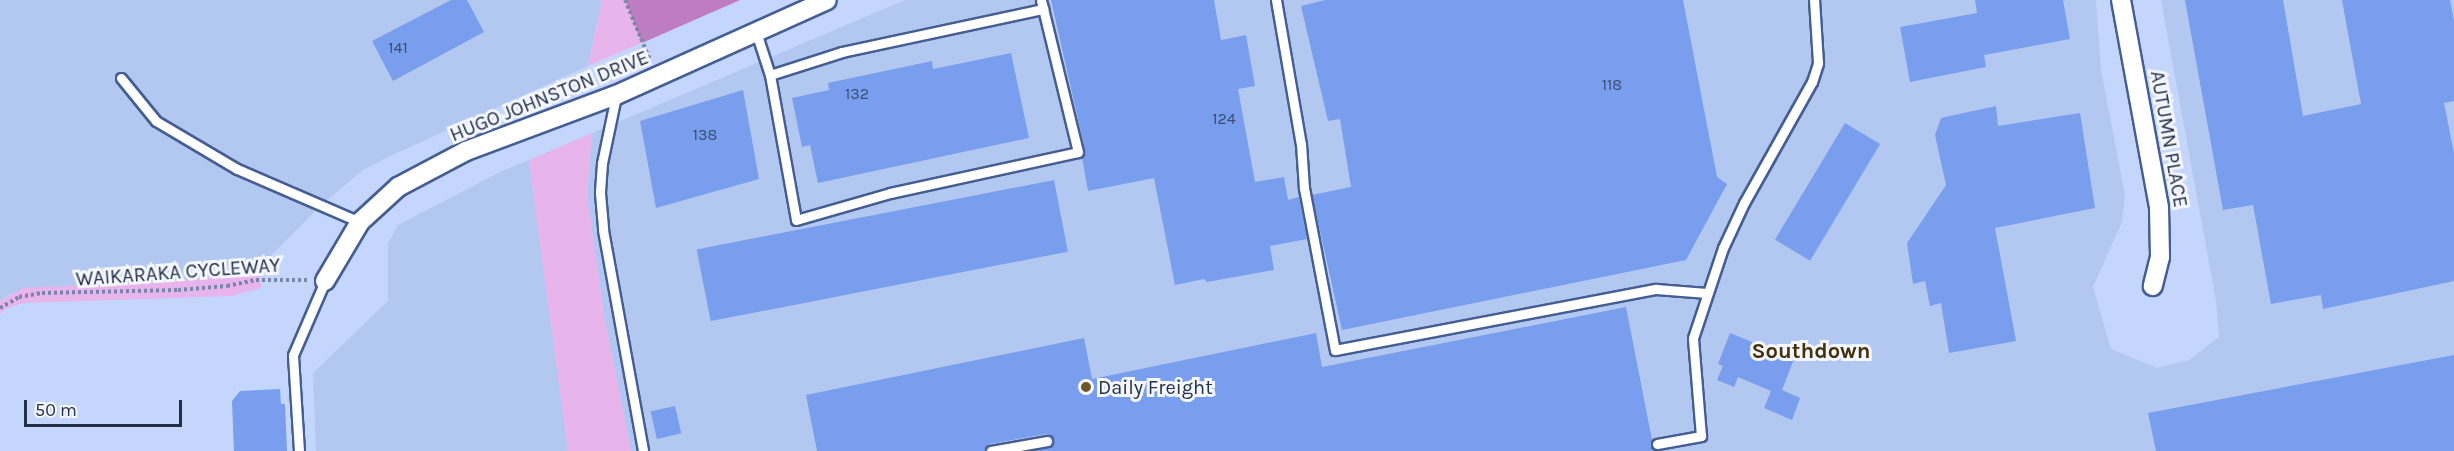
<!DOCTYPE html>
<style>
body{margin:0}
#map{position:relative;width:2454px;height:451px;overflow:hidden;background:#c4d6fc;font-family:Karla,sans-serif}
div>[style]{position:absolute}
[style*='--x']{left:calc(var(--x)*1px);top:calc(var(--y)*1px);width:calc(var(--w)*1px);rotate:calc(var(--a)*1deg)}
.built>*{inset:0;background:#b3c8f0}
.green>*{inset:0;background:#e7b4eb}
.forest>*{inset:0;background:#be7dc3}
.building>*{inset:0;background:#799eed;transform-origin:0 0}
.path>*{height:4px;margin-top:-2px;transform-origin:0;background:repeating-linear-gradient(90deg,#7887a6 0 3px,transparent 0 6px)}
.roads{filter:drop-shadow(2px 0 #445e94) drop-shadow(-2px 0 #445e94) drop-shadow(0 2px #445e94) drop-shadow(0 -2px #445e94)}
.service>*{height:9px;margin:-4.5px;padding:0 4.5px;transform-origin:4.5px;border-radius:4.5px;background:#fff}
.minor>*{height:18px;margin:-9px;padding:0 9px;transform-origin:9px;border-radius:9px;background:#fff}
.dots>*{width:16px;height:16px;translate:-50% -50%;box-sizing:border-box;border:3px solid #f4f7fd;border-radius:50%}
span{translate:-50% -50%;white-space:nowrap;text-align:center;line-height:1.15;-webkit-text-stroke:6px #f4f7fd;paint-order:stroke}
.number-label{font-size:16px;color:#394c71}
.number-label span{-webkit-text-stroke-width:0}
.street-label{font-size:20px;color:#243048}
.poi-label{font-size:20px;color:#243048}
.left{translate:0 -50%;text-align:left}
.quarter-label{font-size:22px;color:#433209;font-weight:700}
.scale{position:absolute;left:24px;top:400px;width:158px;height:27px;box-sizing:border-box;border:3px solid #243048;border-top:0;padding-left:8px;font-size:18px;line-height:21px;white-space:nowrap;color:#243048;-webkit-text-stroke:4px #f4f7fd;paint-order:stroke}
</style>
<div id="map">
<div class="built">
<i style="clip-path:polygon(0 0,602px 0,588px 66px,390px 156px,363px 170px,320px 206px,264px 263px,260px 271px,180px 281px,10px 294px,0 301px)"></i>
<i style="clip-path:polygon(905px 0,2096px 0,2101px 70px,2125px 195px,2122px 222px,2093px 287px,2111px 349px,2157px 368px,2189px 360px,2219px 337px,2216px 301px,2161px 0,2454px 0,2454px 451px,631px 451px,605px 321px,587px 196px,592px 133px)"></i>
<i style="clip-path:polygon(529px 160px,568px 451px,316px 451px,313px 373px,388px 301px,388px 243px,398px 225px,502px 171px)"></i>
</div>
<div class="green">
<i style="clip-path:polygon(602px 0,740px 0,588px 66px)"></i>
<i style="clip-path:polygon(592px 133px,587px 196px,605px 321px,631px 451px,568px 451px,542px 261px,529px 160px)"></i>
<i style="clip-path:polygon(260px 271px,261px 288px,231px 296px,23px 303px,5px 309px,0 314px,0 301px,23px 288px,180px 281px)"></i>
</div>
<div class="forest">
<i style="clip-path:polygon(625px 0,740px 0,642px 43px)"></i>
</div>
<div class="building">
<i style="clip-path:polygon(451px 0,467px 0,484px 32px,393px 81px,372px 41px)"></i>
<i style="clip-path:polygon(1051px 0,1214px 0,1221px 40px,1246px 35px,1255px 86px,1238px 89px,1255px 182px,1284px 177px,1288px 200px,1299px 197px,1307px 239px,1270px 246px,1274px 270px,1207px 282px,1204px 279px,1175px 285px,1154px 178px,1088px 191px,1082px 157px,1085px 150px)"></i>
<i style="clip-path:polygon(1325px 0,1683px 0,1717px 177px,1727px 184px,1686px 260px,1342px 330px,1312px 195px,1351px 187px,1340px 119px,1328px 121px,1301px 6px)"></i>
<i style="clip-path:polygon(1975px 0,2063px 0,2070px 39px,1984px 55px,1986px 67px,1910px 82px,1900px 27px,1977px 13px)"></i>
<i style="clip-path:polygon(2185px 0,2283px 0,2303px 116px,2361px 104px,2342px 0,2450px 0,2454px 21px,2454px 101px,2444px 103px,2454px 153px,2454px 281px,2323px 309px,2321px 295px,2271px 304px,2253px 205px,2223px 210px)"></i>
<i style="clip-path:polygon(1011px 53px,1029px 138px,818px 183px,810px 145px,802px 147px,792px 98px,829px 90px,828px 83px,932px 61px,933px 69px)"></i>
<i style="clip-path:polygon(743px 90px,759px 179px,656px 208px,640px 121px)"></i>
<i style="clip-path:polygon(1996px 106px,1998px 126px,2080px 113px,2095px 208px,1995px 228px,2016px 341px,1949px 353px,1941px 303px,1930px 306px,1925px 281px,1913px 284px,1907px 243px,1946px 185px,1935px 135px,1941px 118px)"></i>
<i style="left:1845px;top:123px;width:41px;height:136px;rotate:31deg"></i>
<i style="left:1054px;top:180px;width:73px;height:364px;rotate:79deg"></i>
<i style="clip-path:polygon(1626px 307px,1652px 440px,1651px 446px,1654px 451px,1029px 451px,1052px 446px,1052px 437px,1046px 434px,990px 444px,984px 451px,817px 451px,806px 395px,1084px 338px,1092px 379px,1316px 333px,1322px 367px)"></i>
<i style="clip-path:polygon(1730px 333px,1794px 359px,1782px 390px,1800px 398px,1792px 420px,1764px 408px,1771px 391px,1738px 377px,1734px 387px,1717px 380px,1723px 366px,1718px 364px)"></i>
<i style="clip-path:polygon(2454px 355px,2454px 451px,2156px 451px,2148px 413px)"></i>
<i style="clip-path:polygon(280px 389px,281px 404px,285px 404px,287px 451px,234px 451px,232px 401px,240px 391px)"></i>
<i style="left:675px;top:406px;width:28px;height:25px;rotate:77deg"></i>
</div>
<div class="path">
<i style="--x:625;--y:0;--w:65;--a:67.4"></i>
<i style="--x:0;--y:308;--w:22;--a:-30"></i>
<i style="--x:19;--y:297;--w:23;--a:-10"></i>
<i style="--x:42;--y:293;--w:136;--a:-1.3"></i>
<i style="--x:178;--y:290;--w:49;--a:-4.7"></i>
<i style="--x:227;--y:286;--w:30;--a:-12"></i>
<i style="--x:256;--y:280;--w:51;--a:0"></i>
</div>
<div class="roads">
<div class="service">
<i style="--x:1276;--y:0;--w:146;--a:80.2"></i>
<i style="--x:1301;--y:144;--w:44;--a:86.1"></i>
<i style="--x:1304;--y:188;--w:165;--a:79.2"></i>
<i style="--x:1335;--y:350;--w:327;--a:-10.8"></i>
<i style="--x:1656;--y:289;--w:51;--a:4.5"></i>
<i style="--x:756;--y:32;--w:45;--a:72"></i>
<i style="--x:770;--y:75;--w:147;--a:79.8"></i>
<i style="--x:796;--y:220;--w:98;--a:-16"></i>
<i style="--x:890;--y:193;--w:192;--a:-12.3"></i>
<i style="--x:1078;--y:152;--w:156;--a:-103.7"></i>
<i style="--x:770;--y:75;--w:76;--a:-17.7"></i>
<i style="--x:842;--y:52;--w:206;--a:-12.1"></i>
<i style="--x:121;--y:78;--w:55;--a:50.9"></i>
<i style="--x:156;--y:121;--w:94;--a:30.7"></i>
<i style="--x:237;--y:169;--w:134;--a:23.3"></i>
<i style="--x:616;--y:96;--w:68;--a:101.8"></i>
<i style="--x:602;--y:163;--w:30;--a:94"></i>
<i style="--x:600;--y:193;--w:37;--a:85"></i>
<i style="--x:603;--y:230;--w:225;--a:79.7"></i>
<i style="--x:1657;--y:444;--w:45;--a:-10.3"></i>
<i style="--x:1701;--y:436;--w:98;--a:-94.7"></i>
<i style="--x:1693;--y:338;--w:95;--a:-71.6"></i>
<i style="--x:1723;--y:248;--w:50;--a:-65"></i>
<i style="--x:1744;--y:203;--w:139;--a:-60.7"></i>
<i style="--x:1812;--y:82;--w:20;--a:-72"></i>
<i style="--x:1818;--y:63;--w:63;--a:-93.6"></i>
<i style="--x:299;--y:451;--w:96;--a:-93.6"></i>
<i style="--x:293;--y:355;--w:81;--a:-66.6"></i>
<i style="--x:991;--y:451;--w:57;--a:-10.1"></i>
</div>
<div class="minor">
<i style="--x:2121;--y:0;--w:211;--a:79.6"></i>
<i style="--x:2159;--y:208;--w:49;--a:88.8"></i>
<i style="--x:2160;--y:257;--w:30;--a:104"></i>
<i style="--x:325;--y:281;--w:69;--a:-59.3"></i>
<i style="--x:360;--y:222;--w:52;--a:-42.6"></i>
<i style="--x:398;--y:187;--w:77;--a:-27.9"></i>
<i style="--x:466;--y:151;--w:160;--a:-20.5"></i>
<i style="--x:616;--y:95;--w:231;--a:-24.2"></i>
</div>
</div>
<div class="dots">
<i style="left:1086px;top:387px;background:#6f5828"></i>
</div>
<div class="number-label">
<span style="left:398px;top:48px">141</span>
<span style="left:1612px;top:85px">118</span>
<span style="left:857px;top:94px">132</span>
<span style="left:1224px;top:119px">124</span>
<span style="left:705px;top:135px">138</span>
</div>
<div class="street-label">
<span style="left:549px;top:96px;rotate:-22deg">HUGO JOHNSTON DRIVE</span>
<span style="left:2169px;top:139px;rotate:80deg">AUTUMN PLACE</span>
<span style="left:178px;top:272px;rotate:-4deg">WAIKARAKA CYCLEWAY</span>
</div>
<div class="poi-label">
<span class="left" style="left:1098px;top:387px">Daily Freight</span>
</div>
<div class="quarter-label">
<span style="left:1811px;top:352px">Southdown</span>
</div>
<div class="scale">50 m</div>
</div>
